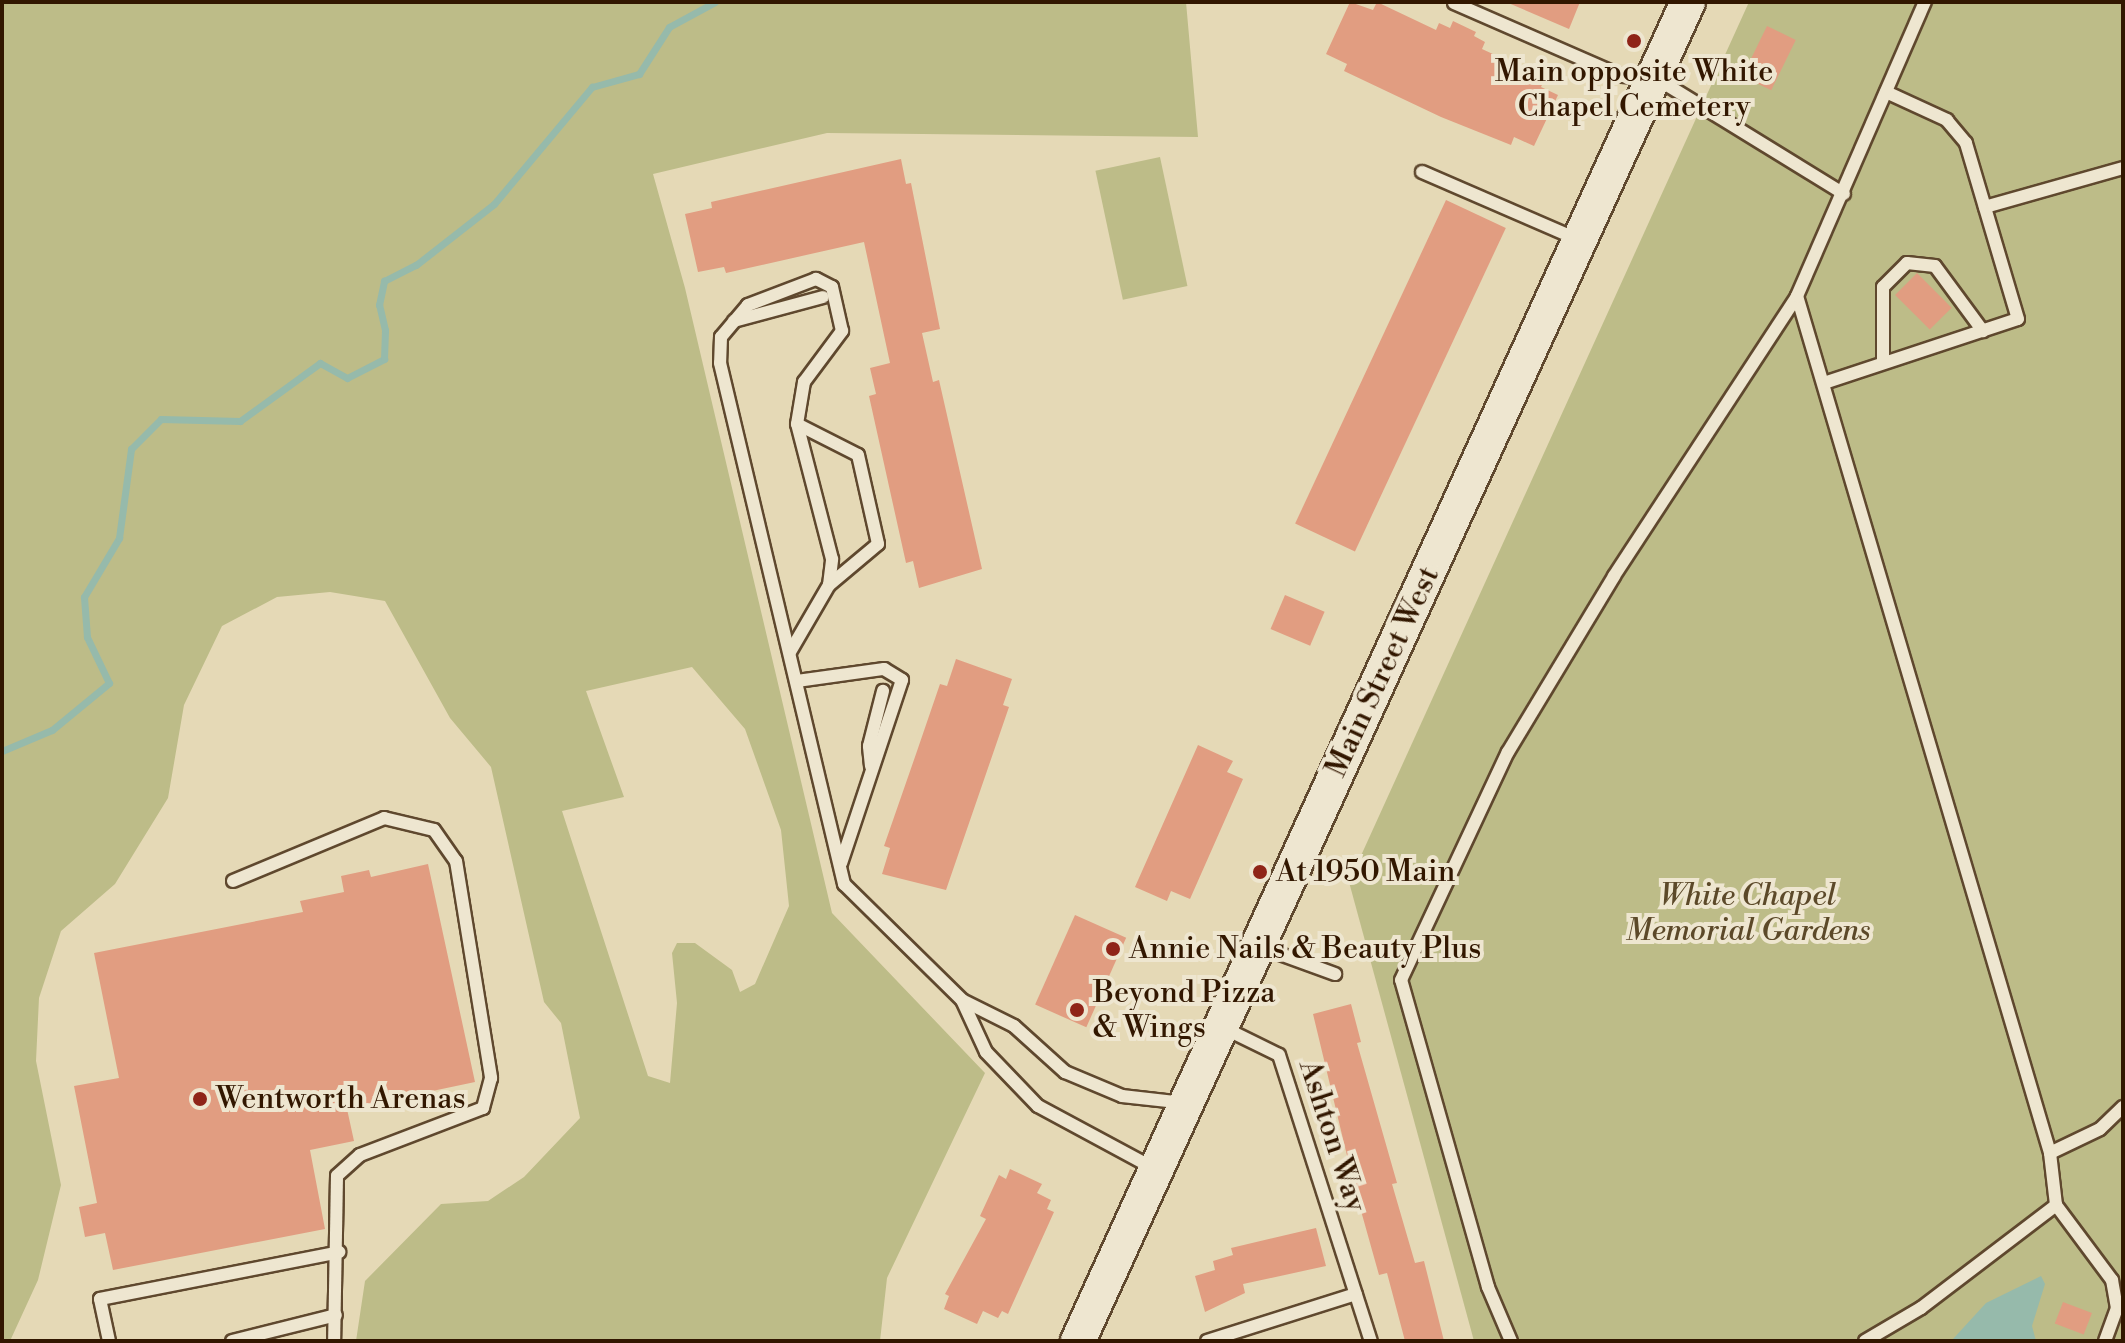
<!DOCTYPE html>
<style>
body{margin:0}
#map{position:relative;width:2125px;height:1343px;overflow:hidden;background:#e5d9b6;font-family:"Libre Bodoni",serif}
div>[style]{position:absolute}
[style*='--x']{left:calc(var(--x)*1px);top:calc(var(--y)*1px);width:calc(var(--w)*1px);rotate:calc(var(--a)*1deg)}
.green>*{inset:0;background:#bdbc88;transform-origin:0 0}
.water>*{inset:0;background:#96baab}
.stream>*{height:7px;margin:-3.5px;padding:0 3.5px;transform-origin:3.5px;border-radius:3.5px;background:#96baab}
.building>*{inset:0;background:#e19d81;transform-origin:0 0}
.roads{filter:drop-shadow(2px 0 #5f482e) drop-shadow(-2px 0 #5f482e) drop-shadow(0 2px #5f482e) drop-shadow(0 -2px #5f482e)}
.service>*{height:12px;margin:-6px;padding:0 6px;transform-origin:6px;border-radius:6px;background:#eee6d0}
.secondary>*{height:34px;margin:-17px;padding:0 17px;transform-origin:17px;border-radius:17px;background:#eee6d0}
.dots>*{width:22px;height:22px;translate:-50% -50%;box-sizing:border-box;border:4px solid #eee6d0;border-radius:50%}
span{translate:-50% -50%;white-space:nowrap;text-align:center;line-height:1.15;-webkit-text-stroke:8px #eee6d0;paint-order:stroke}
.poi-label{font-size:30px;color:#321700}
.left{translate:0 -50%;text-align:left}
.street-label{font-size:30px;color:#321700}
.park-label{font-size:30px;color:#5c4929;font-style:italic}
.frame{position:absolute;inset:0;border:4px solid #321700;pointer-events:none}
</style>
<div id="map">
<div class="green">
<i style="clip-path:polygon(evenodd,2px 2px,1186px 2px,1198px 137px,827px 133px,653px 174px,685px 288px,832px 913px,985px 1073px,887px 1278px,880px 1341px,356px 1341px,365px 1281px,441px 1204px,488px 1201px,524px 1177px,580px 1118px,561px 1023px,544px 1002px,491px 767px,450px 718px,385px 601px,330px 592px,277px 597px,222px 626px,184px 705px,168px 798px,115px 884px,61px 931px,39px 998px,36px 1061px,61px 1185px,38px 1280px,10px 1341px,2px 1341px,2px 2px,692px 667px,745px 729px,781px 830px,789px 906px,755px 984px,740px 992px,732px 970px,695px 943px,677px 943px,672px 953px,677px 1003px,670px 1083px,648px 1076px,562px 811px,624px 797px,586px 691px,692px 667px)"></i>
<i style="clip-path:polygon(1749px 2px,2123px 2px,2123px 1341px,1474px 1341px,1349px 882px)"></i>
<i style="left:1160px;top:157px;width:132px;height:66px;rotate:78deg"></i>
</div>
<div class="water">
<i style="clip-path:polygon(2041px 1276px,2045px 1284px,2032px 1326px,2036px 1341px,1931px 1341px,1953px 1339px,1986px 1303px)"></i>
</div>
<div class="stream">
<i style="--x:2;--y:751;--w:54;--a:-22.8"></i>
<i style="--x:52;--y:730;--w:74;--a:-39.5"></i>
<i style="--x:109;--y:683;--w:51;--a:-115.6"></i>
<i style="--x:87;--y:637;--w:40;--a:-94.3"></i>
<i style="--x:84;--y:597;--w:69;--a:-59.3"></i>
<i style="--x:119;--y:538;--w:90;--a:-82.3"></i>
<i style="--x:131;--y:449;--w:42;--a:-45"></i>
<i style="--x:161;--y:419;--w:79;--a:1.5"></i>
<i style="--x:240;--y:421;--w:99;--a:-35.9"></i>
<i style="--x:320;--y:363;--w:31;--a:29"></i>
<i style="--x:347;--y:378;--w:42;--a:-27.2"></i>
<i style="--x:384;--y:359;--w:29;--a:-88"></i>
<i style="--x:385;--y:330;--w:26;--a:-103"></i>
<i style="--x:379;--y:305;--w:25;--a:-78"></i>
<i style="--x:384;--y:281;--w:36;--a:-27"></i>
<i style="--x:416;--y:265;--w:99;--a:-38"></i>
<i style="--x:494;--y:204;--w:153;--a:-50.1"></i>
<i style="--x:592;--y:87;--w:49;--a:-15.5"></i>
<i style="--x:639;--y:74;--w:56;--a:-57.4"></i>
<i style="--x:669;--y:27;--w:52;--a:-28.5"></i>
</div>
<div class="building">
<i style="clip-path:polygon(1350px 2px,1373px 10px,1377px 2px,1436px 30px,1439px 23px,1450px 28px,1453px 21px,1476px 32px,1474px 36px,1485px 42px,1482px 49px,1545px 78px,1541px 87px,1558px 95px,1534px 146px,1514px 137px,1511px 145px,1441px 117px,1344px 71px,1347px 64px,1326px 54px)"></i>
<i style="clip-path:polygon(1506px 2px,1580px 2px,1569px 29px)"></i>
<i style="left:1767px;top:26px;width:32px;height:56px;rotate:26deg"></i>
<i style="clip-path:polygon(901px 159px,906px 184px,911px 183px,940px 329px,922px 333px,933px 382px,939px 380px,982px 569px,919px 588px,913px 561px,906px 563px,869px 396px,876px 394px,870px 368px,890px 363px,864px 242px,726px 273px,724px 267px,698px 272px,685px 214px,712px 208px,711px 202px)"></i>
<i style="left:1446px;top:200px;width:66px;height:357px;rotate:25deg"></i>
<i style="left:1917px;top:273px;width:49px;height:31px;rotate:45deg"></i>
<i style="left:1285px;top:595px;width:43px;height:37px;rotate:23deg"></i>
<i style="clip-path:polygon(956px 659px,1012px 679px,1003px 705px,1009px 707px,946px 890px,882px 874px,890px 848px,884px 846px,916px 754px,940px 684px,947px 686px)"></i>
<i style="clip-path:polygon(1198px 745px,1233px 761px,1227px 772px,1243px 779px,1190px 899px,1171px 891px,1167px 901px,1135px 887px)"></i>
<i style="clip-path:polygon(428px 864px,475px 1082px,347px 1109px,354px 1141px,310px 1150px,325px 1229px,113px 1270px,105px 1233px,85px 1237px,79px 1207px,97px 1203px,74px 1086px,119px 1078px,94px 953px,303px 912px,300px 901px,344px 892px,341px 876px,369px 870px,371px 877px)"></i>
<i style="left:1075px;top:915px;width:56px;height:98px;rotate:24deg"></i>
<i style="clip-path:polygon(1351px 1004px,1361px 1042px,1357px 1043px,1397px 1183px,1392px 1184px,1415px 1263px,1424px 1261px,1444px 1341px,1405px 1341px,1387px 1273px,1379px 1275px,1356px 1193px,1313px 1014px)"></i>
<i style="clip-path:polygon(1010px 1169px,1042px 1184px,1037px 1193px,1051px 1200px,1047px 1209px,1054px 1212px,1008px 1314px,1002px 1311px,998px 1318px,983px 1311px,977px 1324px,944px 1309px,949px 1296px,945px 1294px,986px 1219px,980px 1216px,999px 1175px,1006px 1179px)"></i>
<i style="clip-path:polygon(1316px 1228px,1326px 1266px,1243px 1284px,1245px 1293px,1205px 1312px,1195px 1276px,1215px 1270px,1213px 1261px,1233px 1255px,1231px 1248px)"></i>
<i style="left:2063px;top:1302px;width:31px;height:23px;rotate:21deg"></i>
</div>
<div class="roads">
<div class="service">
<i style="--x:1454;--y:3;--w:182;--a:23.6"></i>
<i style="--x:1621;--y:76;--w:33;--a:2"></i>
<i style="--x:1654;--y:77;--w:223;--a:31.6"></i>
<i style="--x:1422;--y:172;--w:169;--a:23.4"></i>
<i style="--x:1985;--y:207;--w:143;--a:-15.8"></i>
<i style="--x:1797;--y:296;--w:894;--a:73.55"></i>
<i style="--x:2050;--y:1153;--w:52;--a:83.4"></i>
<i style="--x:2056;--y:1205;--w:94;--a:53.3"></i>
<i style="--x:2112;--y:1280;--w:28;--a:80"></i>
<i style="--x:2117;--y:1308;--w:35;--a:110"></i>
<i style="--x:734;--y:321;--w:92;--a:-15.1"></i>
<i style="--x:1883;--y:362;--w:75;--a:-90"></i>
<i style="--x:1883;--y:287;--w:34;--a:-45"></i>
<i style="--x:1907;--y:263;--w:28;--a:6"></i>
<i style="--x:1935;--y:266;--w:81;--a:53.6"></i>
<i style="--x:1824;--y:383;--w:204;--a:-18.3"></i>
<i style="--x:2018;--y:319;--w:184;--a:-106.5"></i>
<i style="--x:1966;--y:143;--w:30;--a:-130"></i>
<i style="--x:1947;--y:120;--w:67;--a:-155.3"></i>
<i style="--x:797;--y:424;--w:68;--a:26.9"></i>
<i style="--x:858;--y:455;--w:91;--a:77.3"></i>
<i style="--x:878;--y:544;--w:64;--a:140.1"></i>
<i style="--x:790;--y:652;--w:78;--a:-59.8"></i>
<i style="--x:829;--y:585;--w:26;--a:-83"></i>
<i style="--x:832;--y:559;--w:139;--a:-104.5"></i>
<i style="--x:797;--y:424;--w:43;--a:-80.5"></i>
<i style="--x:804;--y:382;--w:64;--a:-53.3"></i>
<i style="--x:842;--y:331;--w:45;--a:-102.8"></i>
<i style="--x:832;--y:287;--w:18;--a:-153"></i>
<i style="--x:816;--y:279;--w:73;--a:159.1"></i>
<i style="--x:748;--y:305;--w:42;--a:130.2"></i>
<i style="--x:721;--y:337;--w:26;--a:92"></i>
<i style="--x:720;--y:363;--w:536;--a:76.61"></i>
<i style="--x:844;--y:884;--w:165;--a:44.5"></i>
<i style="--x:962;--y:1000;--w:58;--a:26.6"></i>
<i style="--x:1014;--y:1026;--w:69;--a:42"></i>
<i style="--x:1065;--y:1072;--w:62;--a:22.8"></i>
<i style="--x:1122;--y:1096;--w:62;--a:6.4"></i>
<i style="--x:797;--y:681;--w:88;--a:-7.9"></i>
<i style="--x:884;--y:669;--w:21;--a:31"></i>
<i style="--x:902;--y:680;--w:193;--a:108.4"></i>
<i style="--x:871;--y:766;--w:20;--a:-96"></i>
<i style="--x:869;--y:746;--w:57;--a:-75.7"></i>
<i style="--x:233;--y:881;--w:164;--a:-22.6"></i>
<i style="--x:384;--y:818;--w:51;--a:13.5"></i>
<i style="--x:434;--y:830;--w:38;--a:55"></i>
<i style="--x:456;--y:861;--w:220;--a:80.8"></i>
<i style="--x:491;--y:1078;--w:31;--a:105"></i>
<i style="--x:483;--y:1108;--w:132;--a:159.1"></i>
<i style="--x:360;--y:1155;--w:31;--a:138"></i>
<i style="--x:337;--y:1176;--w:165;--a:91"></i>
<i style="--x:1261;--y:947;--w:79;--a:20"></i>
<i style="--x:962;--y:1000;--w:57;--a:65.2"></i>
<i style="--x:986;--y:1052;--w:75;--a:46.1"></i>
<i style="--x:1038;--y:1106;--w:131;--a:28.3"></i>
<i style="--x:1224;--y:1028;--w:61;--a:26.1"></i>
<i style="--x:1279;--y:1055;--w:300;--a:72.2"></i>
<i style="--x:2050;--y:1153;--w:55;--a:-25.6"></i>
<i style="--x:2100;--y:1129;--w:32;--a:-44"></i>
<i style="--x:109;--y:1341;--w:43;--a:-102.1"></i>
<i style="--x:100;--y:1299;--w:244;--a:-11.1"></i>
<i style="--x:232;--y:1341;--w:107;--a:-14"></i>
<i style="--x:1207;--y:1341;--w:156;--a:-17.5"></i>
<i style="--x:1511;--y:1341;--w:59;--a:-113.1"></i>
<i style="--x:1488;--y:1287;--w:319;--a:-105.8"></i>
<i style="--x:1401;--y:980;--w:252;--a:-64.9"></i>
<i style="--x:1508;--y:752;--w:205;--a:-58.9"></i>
<i style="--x:1614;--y:576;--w:334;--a:-56.8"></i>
<i style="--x:1797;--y:296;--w:321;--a:-66.5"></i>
<i style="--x:1865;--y:1341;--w:65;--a:-30.5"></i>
<i style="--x:1921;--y:1308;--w:170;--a:-37.3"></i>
</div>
<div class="secondary">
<i style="--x:1078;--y:1341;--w:1471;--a:-65.51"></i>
</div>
</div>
<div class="dots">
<i style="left:1634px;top:41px;background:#8f2418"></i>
<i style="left:1260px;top:872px;background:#8f2418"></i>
<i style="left:1113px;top:949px;background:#8f2418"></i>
<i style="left:1077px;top:1010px;background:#8f2418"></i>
<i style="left:200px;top:1099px;background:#8f2418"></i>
</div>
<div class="poi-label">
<span style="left:1634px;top:89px">Main opposite White<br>Chapel Cemetery</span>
<span class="left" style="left:1276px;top:872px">At 1950 Main</span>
<span class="left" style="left:1129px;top:949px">Annie Nails &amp; Beauty Plus</span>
<span class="left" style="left:1093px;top:1010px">Beyond Pizza<br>&amp; Wings</span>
<span class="left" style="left:216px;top:1099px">Wentworth Arenas</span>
</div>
<div class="street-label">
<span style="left:1383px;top:672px;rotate:-65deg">Main Street West</span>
<span style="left:1332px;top:1136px;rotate:72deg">Ashton Way</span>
</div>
<div class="park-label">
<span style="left:1748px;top:913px">White Chapel<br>Memorial Gardens</span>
</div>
<div class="frame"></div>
</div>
